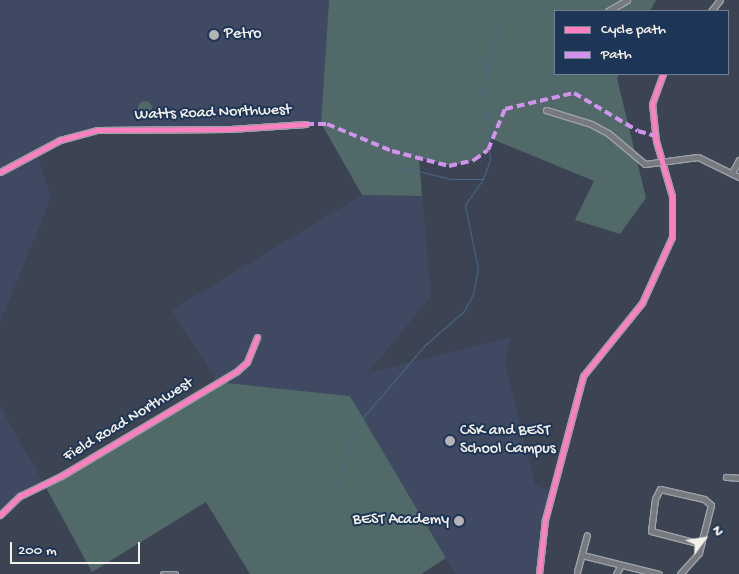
<!DOCTYPE html>
<style>
body{margin:0}
#map{position:relative;width:739px;height:574px;overflow:hidden;background:#3c4454;font-family:"Gochi Hand",sans-serif}
div>[style]{position:absolute}
[style*='--x']{left:calc(var(--x)*1px);top:calc(var(--y)*1px);width:calc(var(--w)*1px);rotate:calc(var(--a)*1deg)}
.built>*{inset:0;background:#404962}
.green>*{inset:0;background:#526969}
.round{border-radius:50%}
.stream>*{height:1px;margin:-0.5px;padding:0 0.5px;transform-origin:0.5px;border-radius:0.5px;background:#456a89}
.roads{filter:drop-shadow(1px 0 #9fa2a8) drop-shadow(-1px 0 #9fa2a8) drop-shadow(0 1px #9fa2a8) drop-shadow(0 -1px #9fa2a8)}
.minor>*{height:5px;margin:-2.5px;padding:0 2.5px;transform-origin:2.5px;border-radius:2.5px;background:#767a7f}
.quiet>*{height:4px;margin-top:-2px;transform-origin:0;background:repeating-linear-gradient(90deg,#d193ec 0 8px,transparent 0 12px)}
.cycleway>*{height:5px;margin:-2.5px;padding:0 2.5px;transform-origin:2.5px;border-radius:2.5px;background:#ff80c0}
.dots>*{width:14px;height:14px;translate:-50% -50%;box-sizing:border-box;border:2px solid #1d3557;border-radius:50%}
span{translate:-50% -50%;white-space:nowrap;text-align:center;line-height:1.15;-webkit-text-stroke:4px #1d3557;paint-order:stroke}
.poi-label{font-size:16px;color:#f4f1e8}
.left{translate:0 -50%;text-align:left}
.right{translate:-100% -50%;text-align:right}
.street-label{font-size:16px;color:#f4f1e8}
.legend{position:absolute;left:554px;top:10px;width:175px;height:65px;box-sizing:border-box;background:#1d3557;border:1px solid #738091;margin:0;padding:6px 9px;list-style:none;font-size:15px;color:#f4f1e8}
.legend li{display:flex;align-items:center;gap:10px;height:25px}
.legend b{width:25px;border:1px solid #738091}
.north{position:absolute;left:679px;top:514px;width:50px;height:50px;-webkit-text-stroke:4px #1d3557;paint-order:stroke;rotate:59deg;font-size:14px;font-weight:700;line-height:20px;text-align:center;color:#f4f1e8}
.north::after{content:'';display:block;margin:auto;width:18px;height:22px;background:#f4f1e8;clip-path:polygon(50% 0,100% 100%,50% 72%,0 100%)}
.scale{position:absolute;left:10px;top:542px;width:130px;height:22px;box-sizing:border-box;border:2px solid #f4f1e8;border-top:0;padding-left:6px;font-size:15px;line-height:18px;white-space:nowrap;color:#f4f1e8;-webkit-text-stroke:4px #1d3557;paint-order:stroke}
</style>
<div id="map">
<div class="built">
<i style="clip-path:polygon(0 0,329px 0,321px 123px,224px 131px,144px 130px,70px 135px,37px 155px,51px 198px,0 322px)"></i>
<i style="clip-path:polygon(362px 195px,422px 196px,431px 296px,368px 373px,511px 337px,505px 363px,535px 485px,552px 491px,539px 574px,456px 574px,350px 396px,217px 382px,172px 310px)"></i>
<i style="clip-path:polygon(0 407px,44px 484px,14px 499px,0 517px)"></i>
</div>
<div class="green">
<i style="clip-path:polygon(329px 0,656px 0,650px 11px,555px 11px,555px 74px,619px 74px,617px 78px,646px 198px,620px 234px,575px 220px,594px 181px,492px 139px,481px 156px,465px 164px,447px 165px,419px 158px,422px 196px,362px 195px,321px 123px)"></i>
<i class="round" style="left:138px;top:101px;width:14px;height:14px"></i>
<i style="clip-path:polygon(217px 382px,350px 396px,446px 558px,421px 574px,250px 574px,206px 502px,92px 572px,44px 484px)"></i>
</div>
<div class="stream">
<i style="--x:402;--y:167;--w:49;--a:14"></i>
<i style="--x:450;--y:179;--w:32;--a:0"></i>
<i style="--x:337;--y:491;--w:55;--a:-75.2"></i>
<i style="--x:351;--y:438;--w:27;--a:-59"></i>
<i style="--x:365;--y:415;--w:92;--a:-49.4"></i>
<i style="--x:425;--y:345;--w:52;--a:-41.1"></i>
<i style="--x:464;--y:311;--w:19;--a:-62"></i>
<i style="--x:473;--y:294;--w:25;--a:-79"></i>
<i style="--x:478;--y:269;--w:65;--a:-101.5"></i>
<i style="--x:465;--y:205;--w:32;--a:-55"></i>
<i style="--x:483;--y:179;--w:20;--a:-70"></i>
<i style="--x:490;--y:160;--w:70;--a:-94.9"></i>
<i style="--x:484;--y:90;--w:20;--a:-84"></i>
<i style="--x:486;--y:70;--w:52;--a:-73.3"></i>
<i style="--x:501;--y:20;--w:23;--a:-61"></i>
</div>
<div class="roads">
<div class="minor">
<i style="--x:608;--y:11;--w:22;--a:-30"></i>
<i style="--x:711;--y:11;--w:14;--a:-51"></i>
<i style="--x:546;--y:110;--w:47;--a:17.3"></i>
<i style="--x:591;--y:124;--w:19;--a:28"></i>
<i style="--x:608;--y:133;--w:48;--a:40"></i>
<i style="--x:645;--y:164;--w:53;--a:-7.5"></i>
<i style="--x:698;--y:157;--w:46;--a:26"></i>
<i style="--x:0;--y:172;--w:68;--a:-28.1"></i>
<i style="--x:60;--y:140;--w:38;--a:-15"></i>
<i style="--x:97;--y:130;--w:133;--a:-0.4"></i>
<i style="--x:230;--y:129;--w:76;--a:-3.8"></i>
<i style="--x:732;--y:173;--w:15;--a:-62"></i>
<i style="--x:726;--y:477;--w:13;--a:4"></i>
<i style="--x:0;--y:515;--w:28;--a:-44"></i>
<i style="--x:20;--y:496;--w:46;--a:-26"></i>
<i style="--x:61;--y:476;--w:205;--a:-30.8"></i>
<i style="--x:237;--y:371;--w:13;--a:-42"></i>
<i style="--x:247;--y:362;--w:27;--a:-68"></i>
<i style="--x:582;--y:555;--w:79;--a:13.9"></i>
<i style="--x:577;--y:572;--w:38;--a:-75"></i>
<i style="--x:163;--y:574;--w:12;--a:0"></i>
<i style="--x:539;--y:574;--w:54;--a:-83.7"></i>
<i style="--x:545;--y:520;--w:149;--a:-75.2"></i>
<i style="--x:583;--y:376;--w:94;--a:-51.1"></i>
<i style="--x:642;--y:303;--w:72;--a:-65.6"></i>
<i style="--x:672;--y:237;--w:41;--a:-90"></i>
<i style="--x:672;--y:196;--w:57;--a:-106.2"></i>
<i style="--x:656;--y:141;--w:37;--a:-96"></i>
<i style="--x:652;--y:104;--w:32;--a:-70"></i>
<i style="--x:616;--y:574;--w:10;--a:-61"></i>
<i style="--x:680;--y:574;--w:28;--a:-48"></i>
<i style="--x:699;--y:553;--w:9;--a:-77"></i>
<i style="--x:701;--y:544;--w:40;--a:-75.6"></i>
<i style="--x:711;--y:505;--w:9;--a:-139"></i>
<i style="--x:704;--y:499;--w:45;--a:-167.2"></i>
<i style="--x:660;--y:489;--w:11;--a:117"></i>
<i style="--x:655;--y:499;--w:32;--a:97"></i>
<i style="--x:651;--y:531;--w:52;--a:14.6"></i>
</div>
</div>
<div class="quiet">
<i style="--x:306;--y:124;--w:21;--a:0"></i>
<i style="--x:327;--y:124;--w:70;--a:22.6"></i>
<i style="--x:392;--y:151;--w:59;--a:14.7"></i>
<i style="--x:449;--y:166;--w:26;--a:-13"></i>
<i style="--x:474;--y:160;--w:17;--a:-36"></i>
<i style="--x:488;--y:150;--w:44;--a:-67.5"></i>
<i style="--x:505;--y:109;--w:71;--a:-13.1"></i>
<i style="--x:574;--y:93;--w:74;--a:30.7"></i>
<i style="--x:638;--y:131;--w:19;--a:16"></i>
</div>
<div class="cycleway">
<i style="--x:0;--y:172;--w:68;--a:-28.1"></i>
<i style="--x:60;--y:140;--w:38;--a:-15"></i>
<i style="--x:97;--y:130;--w:133;--a:-0.4"></i>
<i style="--x:230;--y:129;--w:76;--a:-3.8"></i>
<i style="--x:0;--y:515;--w:28;--a:-44"></i>
<i style="--x:20;--y:496;--w:46;--a:-26"></i>
<i style="--x:61;--y:476;--w:205;--a:-30.8"></i>
<i style="--x:237;--y:371;--w:13;--a:-42"></i>
<i style="--x:247;--y:362;--w:27;--a:-68"></i>
<i style="--x:539;--y:574;--w:54;--a:-83.7"></i>
<i style="--x:545;--y:520;--w:149;--a:-75.2"></i>
<i style="--x:583;--y:376;--w:94;--a:-51.1"></i>
<i style="--x:642;--y:303;--w:72;--a:-65.6"></i>
<i style="--x:672;--y:237;--w:41;--a:-90"></i>
<i style="--x:672;--y:196;--w:57;--a:-106.2"></i>
<i style="--x:656;--y:141;--w:37;--a:-96"></i>
<i style="--x:652;--y:104;--w:32;--a:-70"></i>
</div>
<div class="dots">
<i style="left:214px;top:35px;background:#b4b4b4"></i>
<i style="left:450px;top:441px;background:#b4b4b4"></i>
<i style="left:459px;top:521px;background:#b4b4b4"></i>
</div>
<div class="poi-label">
<span class="left" style="left:224px;top:35px">Petro</span>
<span class="left" style="left:460px;top:441px">CSK and BEST<br>School Campus</span>
<span class="right" style="left:449px;top:521px">BEST Academy</span>
</div>
<div class="street-label">
<span style="left:213px;top:114px;rotate:-2deg">Watts Road Northwest</span>
<span style="left:129px;top:421px;rotate:-31deg">Field Road Northwest</span>
</div>
<ul class="legend">
<li><b style="height:6px;background:#ff80c0"></b>Cycle path</li>
<li><b style="height:6px;background:#d193ec"></b>Path</li>
</ul>
<div class="north">N</div>
<div class="scale">200 m</div>
</div>
